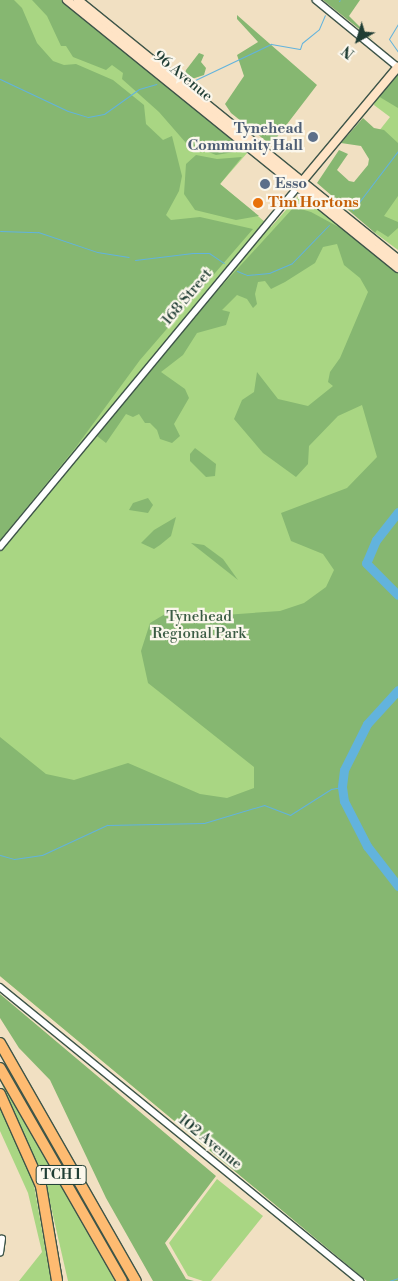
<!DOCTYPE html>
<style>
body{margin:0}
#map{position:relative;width:398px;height:1281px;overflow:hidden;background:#f1e0c2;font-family:"Libre Bodoni",serif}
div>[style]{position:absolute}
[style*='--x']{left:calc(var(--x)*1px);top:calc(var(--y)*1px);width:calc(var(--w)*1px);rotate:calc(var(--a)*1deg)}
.green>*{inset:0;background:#a9d683}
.forest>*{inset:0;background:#86b771}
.stream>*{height:1px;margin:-0.5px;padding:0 0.5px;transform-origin:0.5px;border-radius:0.5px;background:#62b3dd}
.river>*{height:9px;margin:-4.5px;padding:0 4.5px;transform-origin:4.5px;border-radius:4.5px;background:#62b3dd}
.roads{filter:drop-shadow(1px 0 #3e5549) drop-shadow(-1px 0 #3e5549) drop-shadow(0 1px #3e5549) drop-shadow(0 -1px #3e5549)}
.street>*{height:5.5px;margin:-2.75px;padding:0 2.75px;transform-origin:2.75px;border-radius:2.75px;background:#fff}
.secondary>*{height:8px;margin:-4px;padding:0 4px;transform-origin:4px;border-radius:4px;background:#ffe4c6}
.highway>*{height:10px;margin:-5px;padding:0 5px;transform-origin:5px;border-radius:5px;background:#febb71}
.dots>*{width:14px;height:14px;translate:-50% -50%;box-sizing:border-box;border:2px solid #fbf7ec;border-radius:50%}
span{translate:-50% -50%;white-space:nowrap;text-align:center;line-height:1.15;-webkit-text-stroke:4.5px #fbf7ec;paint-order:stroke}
.shield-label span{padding:1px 4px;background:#fbf7ec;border:1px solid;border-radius:4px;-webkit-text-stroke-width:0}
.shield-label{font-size:14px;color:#1f3d34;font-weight:700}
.street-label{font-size:15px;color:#1f3d34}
.service-label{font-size:15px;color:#4e5e75;font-weight:700}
.right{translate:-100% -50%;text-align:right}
.left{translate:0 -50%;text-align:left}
.food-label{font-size:15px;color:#c56008;font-weight:700}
.park-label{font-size:15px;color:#3b5c44}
.north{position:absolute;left:333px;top:15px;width:50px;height:50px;-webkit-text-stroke:4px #fbf7ec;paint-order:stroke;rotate:219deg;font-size:14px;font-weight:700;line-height:20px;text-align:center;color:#1f3d34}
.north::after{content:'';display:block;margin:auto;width:18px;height:22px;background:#1f3d34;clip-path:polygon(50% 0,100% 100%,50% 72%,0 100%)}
</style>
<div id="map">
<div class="green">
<i style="clip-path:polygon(0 0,61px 0,248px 152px,220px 184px,271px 227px,300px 194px,398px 273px,398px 1281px,367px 1281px,0 976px)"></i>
<i style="clip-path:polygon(398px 77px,398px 250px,375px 233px,379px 131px,390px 117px,374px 105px,375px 99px)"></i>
<i style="clip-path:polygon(0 1080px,115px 1281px,68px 1281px,46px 1185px)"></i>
<i style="clip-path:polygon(0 1104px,34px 1185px,51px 1281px,19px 1281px,42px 1252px,28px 1193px,0 1131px)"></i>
<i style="clip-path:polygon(217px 1179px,263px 1216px,211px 1281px,203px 1281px,188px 1276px,169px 1243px)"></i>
</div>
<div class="forest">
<i style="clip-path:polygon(0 0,14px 0,22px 8px,37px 43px,53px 61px,64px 65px,76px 64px,113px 80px,144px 105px,146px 124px,163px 140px,172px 136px,182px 176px,179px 191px,166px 215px,171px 220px,200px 217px,253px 229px,140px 360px,76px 447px,0 540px)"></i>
<i style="clip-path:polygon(32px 0,61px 0,242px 147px,240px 151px,216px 155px,186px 143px,159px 112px,122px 79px,123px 73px,112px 65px,106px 70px,73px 57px,66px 46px,61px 46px,47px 16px)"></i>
<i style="clip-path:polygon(323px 0,360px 0,349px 16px,373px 40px)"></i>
<i style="clip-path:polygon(237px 15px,317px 85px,271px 145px,231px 113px,225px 104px,244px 76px,237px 55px,258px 42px,237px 19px)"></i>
<i style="clip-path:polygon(199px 53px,204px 55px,201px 62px,206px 68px,204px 75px,192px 79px,185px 74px,186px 70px)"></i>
<i style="clip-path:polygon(398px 73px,398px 108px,378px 96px)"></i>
<i style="clip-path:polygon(363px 118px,374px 128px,384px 130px,398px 143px,398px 196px,384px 216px,398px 222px,398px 228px,388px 237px,377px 230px,375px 233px,317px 183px,339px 150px,348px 154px,337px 170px,349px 181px,354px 182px,368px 165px,369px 159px,361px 146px,341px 143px)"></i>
<i style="clip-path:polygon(196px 155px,217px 159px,242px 157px,220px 184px,259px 216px,236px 220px,195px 210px,184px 194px,186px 164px)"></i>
<i style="clip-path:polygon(294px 207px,311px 212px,346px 231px,398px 273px,398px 1281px,367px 1281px,0 976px,0 737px,46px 774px,74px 780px,128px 763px,200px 794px,227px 798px,254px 788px,254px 767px,148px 683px,141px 651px,150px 623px,170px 611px,210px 616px,280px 611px,304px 603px,326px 587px,334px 570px,323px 554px,291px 541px,281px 513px,347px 488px,377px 457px,362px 405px,338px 416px,309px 446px,308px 464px,296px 477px,263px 453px,234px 419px,242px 400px,254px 392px,257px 372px,278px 399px,308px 406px,333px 386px,328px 382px,330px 372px,340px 358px,368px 292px,360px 278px,344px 265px,337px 244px,323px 247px,315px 263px,285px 282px,271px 289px,265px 281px,258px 282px,255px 294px,257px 304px,253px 308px,247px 299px,237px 295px,222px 310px,230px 312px,226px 325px,197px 333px,183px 355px,161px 372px,185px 389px,189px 398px,174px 424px,180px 436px,172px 443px,160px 439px,157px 430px,150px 423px,145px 423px,139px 414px,133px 417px,126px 414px,106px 443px,97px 436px,185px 326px)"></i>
<i style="clip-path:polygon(195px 448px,216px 464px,215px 476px,206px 477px,190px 461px,190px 454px)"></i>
<i style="clip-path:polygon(148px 498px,153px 505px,148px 513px,129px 510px,133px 503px)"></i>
<i style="clip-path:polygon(176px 517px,171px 536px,160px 545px,154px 549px,141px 543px,154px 530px)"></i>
<i style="clip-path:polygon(191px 543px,204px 545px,223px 559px,238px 580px)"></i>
<i style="clip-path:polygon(0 994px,216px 1176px,165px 1243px,186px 1279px,194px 1281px,153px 1281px,106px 1198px,50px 1080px,19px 1048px,0 1018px)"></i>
</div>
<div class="stream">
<i style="--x:339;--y:1;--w:1;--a:-45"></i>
<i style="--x:398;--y:24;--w:17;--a:121"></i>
<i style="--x:389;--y:39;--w:16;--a:55"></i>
<i style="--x:0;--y:79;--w:75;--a:25.2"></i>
<i style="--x:68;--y:111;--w:21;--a:17"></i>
<i style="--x:88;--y:117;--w:16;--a:-11"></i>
<i style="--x:104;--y:114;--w:43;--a:-35.5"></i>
<i style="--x:139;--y:89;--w:18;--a:-16"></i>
<i style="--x:191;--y:82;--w:89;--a:-25.4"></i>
<i style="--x:271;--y:44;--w:29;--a:10"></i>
<i style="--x:300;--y:49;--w:6;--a:-72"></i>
<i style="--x:302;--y:43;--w:22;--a:-39"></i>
<i style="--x:319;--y:29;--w:15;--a:-67"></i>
<i style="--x:353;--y:210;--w:74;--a:-52.7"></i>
<i style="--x:0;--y:231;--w:38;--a:2"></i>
<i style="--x:38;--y:232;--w:62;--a:18.7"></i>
<i style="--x:97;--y:252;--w:32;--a:9"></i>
<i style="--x:135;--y:260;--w:58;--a:-6.9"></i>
<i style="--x:193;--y:253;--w:16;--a:0"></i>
<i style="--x:209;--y:253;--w:18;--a:34"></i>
<i style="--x:237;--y:271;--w:11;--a:22"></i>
<i style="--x:247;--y:275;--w:22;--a:-5"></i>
<i style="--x:269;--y:273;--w:25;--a:-23"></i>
<i style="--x:292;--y:263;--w:53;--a:-45.8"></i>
<i style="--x:0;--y:855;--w:15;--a:16"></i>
<i style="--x:14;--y:859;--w:28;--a:-8"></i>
<i style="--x:42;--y:855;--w:72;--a:-24.8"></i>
<i style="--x:107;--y:825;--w:97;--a:-1.2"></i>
<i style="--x:204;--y:823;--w:63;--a:-16.7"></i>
<i style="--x:264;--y:805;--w:28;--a:21"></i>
<i style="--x:290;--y:815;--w:49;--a:-32.4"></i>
<i style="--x:331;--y:789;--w:11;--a:-10"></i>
<i style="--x:389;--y:1281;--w:9;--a:-18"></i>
</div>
<div class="river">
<i style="--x:398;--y:512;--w:36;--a:128"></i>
<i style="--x:376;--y:540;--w:25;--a:113"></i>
<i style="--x:366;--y:563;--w:45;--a:45"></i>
<i style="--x:398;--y:690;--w:46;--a:132.4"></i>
<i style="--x:367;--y:724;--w:51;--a:116.6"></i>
<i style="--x:344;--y:770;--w:17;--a:97"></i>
<i style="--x:342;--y:787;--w:14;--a:82"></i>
<i style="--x:344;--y:801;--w:51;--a:62.9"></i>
<i style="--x:367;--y:846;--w:51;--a:52.2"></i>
</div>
<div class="roads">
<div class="street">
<i style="--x:316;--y:0;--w:106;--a:39.3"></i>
<i style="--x:0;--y:547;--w:467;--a:-50.4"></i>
<i style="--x:0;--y:987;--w:465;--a:39.2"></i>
<i style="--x:0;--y:1253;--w:14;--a:-82"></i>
</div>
<div class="secondary">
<i style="--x:67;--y:0;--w:426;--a:39"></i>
<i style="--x:78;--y:0;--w:412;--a:39"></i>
<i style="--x:300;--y:184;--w:153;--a:-50.1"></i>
</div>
<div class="highway">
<i style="--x:0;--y:1043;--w:274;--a:60.3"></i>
<i style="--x:0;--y:1068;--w:245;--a:60.2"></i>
<i style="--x:0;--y:1094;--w:101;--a:66"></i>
<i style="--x:41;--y:1186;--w:96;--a:80.4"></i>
</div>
</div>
<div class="dots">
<i style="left:313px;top:137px;background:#5c6f8a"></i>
<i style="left:265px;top:184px;background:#5c6f8a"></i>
<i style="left:258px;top:203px;background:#e8710a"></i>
</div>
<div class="shield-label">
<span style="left:61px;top:1175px">TCH 1</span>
</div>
<div class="street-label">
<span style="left:183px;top:76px;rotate:39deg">96 Avenue</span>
<span style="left:187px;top:297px;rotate:-50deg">168 Street</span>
<span style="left:210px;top:1142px;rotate:39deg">102 Avenue</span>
</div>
<div class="service-label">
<span class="right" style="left:303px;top:137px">Tynehead<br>Community Hall</span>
<span class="left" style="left:275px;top:184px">Esso</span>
</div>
<div class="food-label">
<span class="left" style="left:268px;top:203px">Tim Hortons</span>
</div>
<div class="park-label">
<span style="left:199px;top:625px">Tynehead<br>Regional Park</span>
</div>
<div class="north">N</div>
</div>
